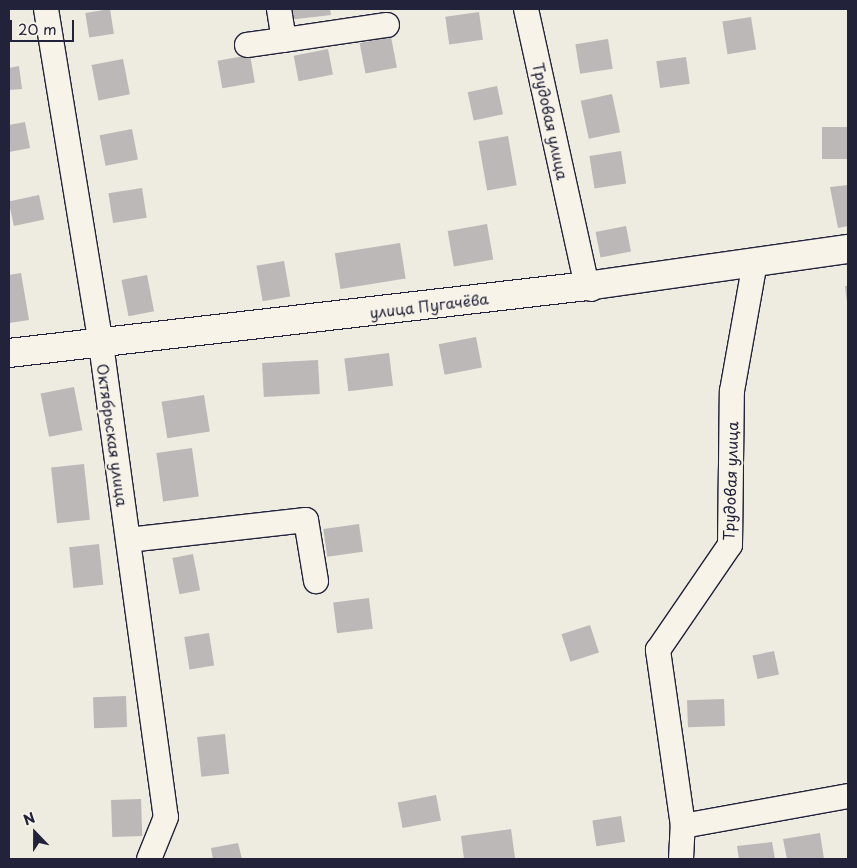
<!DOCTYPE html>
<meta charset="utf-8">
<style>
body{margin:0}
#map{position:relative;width:857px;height:868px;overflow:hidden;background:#eeebe1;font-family:"Playpen Sans",sans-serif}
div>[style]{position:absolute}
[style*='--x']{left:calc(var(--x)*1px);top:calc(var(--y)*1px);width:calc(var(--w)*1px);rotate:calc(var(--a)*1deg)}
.building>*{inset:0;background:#bbb8b7;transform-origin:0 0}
.roads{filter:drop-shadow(1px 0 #22223b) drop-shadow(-1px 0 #22223b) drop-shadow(0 1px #22223b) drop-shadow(0 -1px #22223b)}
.street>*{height:24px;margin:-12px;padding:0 12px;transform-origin:12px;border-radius:12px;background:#f7f3e8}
.secondary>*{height:28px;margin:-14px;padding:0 14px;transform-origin:14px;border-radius:14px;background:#f7f3e8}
span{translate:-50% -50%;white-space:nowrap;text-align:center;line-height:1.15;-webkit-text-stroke:4px #f7f3e8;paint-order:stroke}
.street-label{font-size:15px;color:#22223b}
.frame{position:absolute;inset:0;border:10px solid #22223b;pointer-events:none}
.north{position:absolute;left:10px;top:808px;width:50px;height:50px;-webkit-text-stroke:4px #f7f3e8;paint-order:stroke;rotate:338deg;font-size:14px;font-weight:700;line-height:20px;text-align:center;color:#22223b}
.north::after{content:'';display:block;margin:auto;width:18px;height:22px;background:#22223b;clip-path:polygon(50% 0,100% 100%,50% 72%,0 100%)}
.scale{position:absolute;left:10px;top:20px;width:64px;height:22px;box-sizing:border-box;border:2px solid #22223b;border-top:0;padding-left:6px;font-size:15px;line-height:18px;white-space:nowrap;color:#22223b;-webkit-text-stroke:4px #f7f3e8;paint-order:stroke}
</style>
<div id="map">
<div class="building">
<i style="left:110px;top:9px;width:25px;height:25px;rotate:81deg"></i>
<i style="clip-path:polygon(287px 9px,330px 9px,331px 15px,288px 20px)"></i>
<i style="left:479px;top:12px;width:28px;height:34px;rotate:82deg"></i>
<i style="left:751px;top:17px;width:33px;height:29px;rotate:81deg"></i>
<i style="clip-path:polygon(9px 29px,12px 41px,9px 41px)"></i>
<i style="left:391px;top:37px;width:31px;height:32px;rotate:79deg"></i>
<i style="left:608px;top:39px;width:30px;height:33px;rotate:81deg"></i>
<i style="left:328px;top:49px;width:26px;height:35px;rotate:79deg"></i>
<i style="left:250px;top:55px;width:28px;height:33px;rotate:80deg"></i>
<i style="left:686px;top:57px;width:27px;height:30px;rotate:82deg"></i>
<i style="left:123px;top:59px;width:36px;height:32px;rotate:79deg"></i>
<i style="clip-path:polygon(19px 66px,22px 89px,9px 90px,9px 68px)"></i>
<i style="left:497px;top:86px;width:29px;height:30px;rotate:78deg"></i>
<i style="left:612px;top:94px;width:39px;height:32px;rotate:78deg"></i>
<i style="clip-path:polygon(25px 122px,30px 148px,9px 152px,9px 125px)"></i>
<i style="left:848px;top:127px;width:32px;height:26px;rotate:90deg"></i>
<i style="left:132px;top:129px;width:31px;height:33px;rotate:79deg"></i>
<i style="left:508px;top:136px;width:50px;height:30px;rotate:80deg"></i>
<i style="left:621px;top:151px;width:33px;height:32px;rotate:81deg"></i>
<i style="clip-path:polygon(848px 185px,848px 226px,838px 228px,830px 187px)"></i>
<i style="left:142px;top:188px;width:30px;height:34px;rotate:81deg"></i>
<i style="left:39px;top:195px;width:25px;height:31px;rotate:78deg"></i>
<i style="left:487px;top:224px;width:36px;height:40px;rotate:80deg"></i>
<i style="left:626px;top:226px;width:26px;height:31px;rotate:79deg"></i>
<i style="left:400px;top:243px;width:36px;height:66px;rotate:81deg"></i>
<i style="left:284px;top:261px;width:36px;height:28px;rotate:80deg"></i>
<i style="clip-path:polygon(21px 273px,29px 320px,9px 323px,9px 275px)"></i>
<i style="left:147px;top:275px;width:37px;height:26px;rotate:79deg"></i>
<i style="clip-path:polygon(845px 286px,848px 286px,848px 301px,847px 302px)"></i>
<i style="left:476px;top:337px;width:31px;height:38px;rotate:79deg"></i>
<i style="left:389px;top:353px;width:33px;height:45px;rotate:83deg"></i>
<i style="left:318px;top:360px;width:34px;height:56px;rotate:87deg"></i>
<i style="left:74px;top:387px;width:44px;height:34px;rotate:79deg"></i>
<i style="left:204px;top:395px;width:37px;height:43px;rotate:81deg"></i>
<i style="left:192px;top:448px;width:49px;height:36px;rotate:82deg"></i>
<i style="left:84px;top:464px;width:56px;height:33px;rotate:84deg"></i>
<i style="left:359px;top:524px;width:28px;height:36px;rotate:82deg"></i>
<i style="left:99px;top:544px;width:41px;height:30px;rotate:84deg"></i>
<i style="left:193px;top:554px;width:37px;height:21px;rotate:79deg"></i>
<i style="left:369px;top:598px;width:31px;height:36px;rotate:83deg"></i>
<i style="left:590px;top:625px;width:29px;height:30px;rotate:72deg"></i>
<i style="left:209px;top:633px;width:33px;height:25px;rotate:81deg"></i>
<i style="left:774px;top:651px;width:24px;height:22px;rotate:78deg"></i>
<i style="left:126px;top:696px;width:31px;height:33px;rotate:88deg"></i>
<i style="left:724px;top:699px;width:27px;height:37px;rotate:88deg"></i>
<i style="left:225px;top:734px;width:40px;height:28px;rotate:84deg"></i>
<i style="left:436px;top:795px;width:26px;height:39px;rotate:79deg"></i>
<i style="left:141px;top:799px;width:37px;height:30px;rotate:88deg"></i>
<i style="left:621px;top:816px;width:26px;height:29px;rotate:81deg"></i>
<i style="clip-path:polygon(511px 829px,515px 858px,464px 859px,461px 836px)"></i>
<i style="clip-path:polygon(820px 833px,824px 859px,787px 859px,783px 839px)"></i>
<i style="clip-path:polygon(772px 842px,775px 859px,739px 859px,737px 846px)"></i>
<i style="clip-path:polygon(238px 843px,242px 859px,213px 859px,211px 848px)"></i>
</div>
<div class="roads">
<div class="street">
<i style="--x:46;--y:9;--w:339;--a:80.7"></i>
<i style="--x:101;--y:344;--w:477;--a:82.2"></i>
<i style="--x:166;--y:817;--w:45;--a:112"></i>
<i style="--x:279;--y:9;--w:31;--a:81"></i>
<i style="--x:284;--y:40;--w:104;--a:-8.3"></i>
<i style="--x:526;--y:9;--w:284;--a:77.6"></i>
<i style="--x:587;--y:286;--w:5;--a:37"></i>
<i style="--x:247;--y:45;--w:37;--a:-8"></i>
<i style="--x:128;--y:540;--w:179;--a:-6.4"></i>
<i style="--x:306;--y:520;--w:62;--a:80.7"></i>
<i style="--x:683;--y:826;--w:168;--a:-10.3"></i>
<i style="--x:681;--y:859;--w:33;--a:-87"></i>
<i style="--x:683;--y:826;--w:178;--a:-98.1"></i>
<i style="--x:658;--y:650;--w:127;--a:-55.6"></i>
<i style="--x:730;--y:545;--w:154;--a:-89.3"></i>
<i style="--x:732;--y:391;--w:131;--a:-79.9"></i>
</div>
<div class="secondary">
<i style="--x:9;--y:353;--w:582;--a:-6.61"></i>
<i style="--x:587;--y:286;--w:264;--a:-8.1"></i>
</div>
</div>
<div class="street-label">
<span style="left:551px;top:121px;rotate:78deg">Трудовая улица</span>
<span style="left:429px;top:305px;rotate:-7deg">улица Пугачёва</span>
<span style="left:113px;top:435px;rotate:82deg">Октябрьская улица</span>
<span style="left:730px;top:481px;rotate:-88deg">Трудовая улица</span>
</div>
<div class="frame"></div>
<div class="north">N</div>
<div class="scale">20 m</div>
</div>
